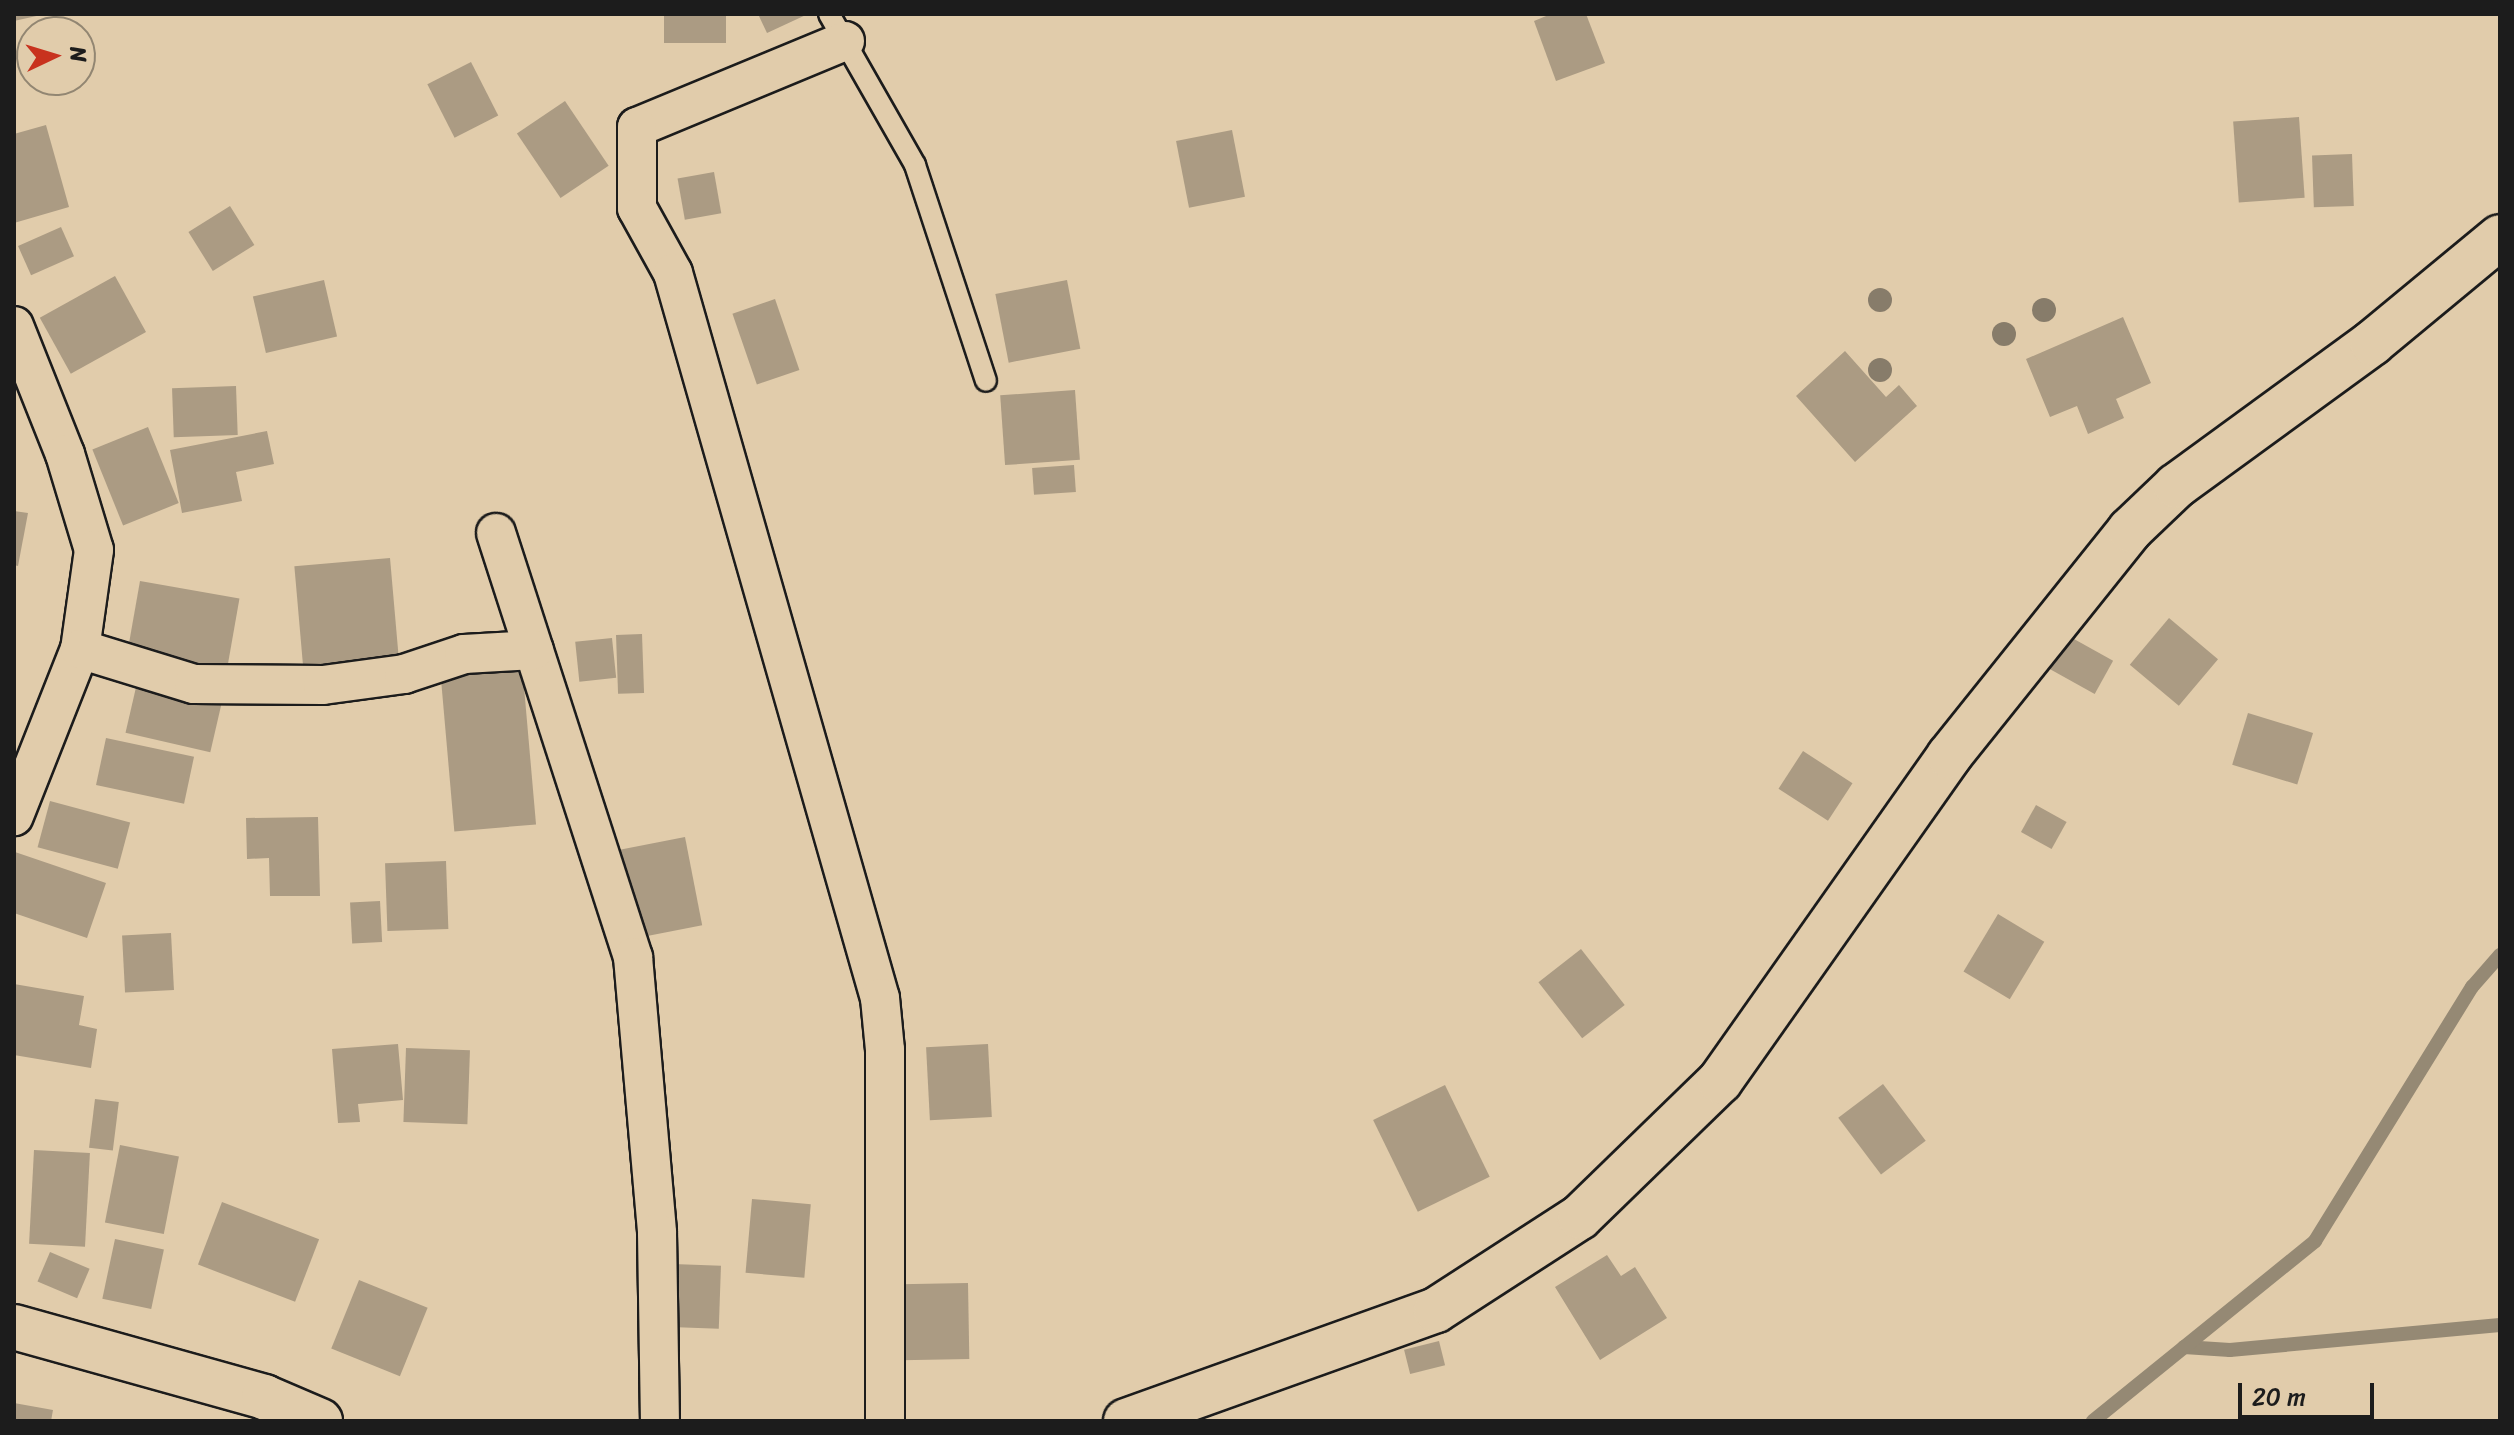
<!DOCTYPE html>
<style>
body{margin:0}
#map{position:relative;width:2514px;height:1435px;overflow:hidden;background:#e1ccab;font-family:Sriracha,sans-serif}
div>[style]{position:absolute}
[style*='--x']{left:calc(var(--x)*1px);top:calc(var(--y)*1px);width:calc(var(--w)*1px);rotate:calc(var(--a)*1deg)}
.stream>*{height:14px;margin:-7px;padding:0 7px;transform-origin:7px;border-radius:7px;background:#958974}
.building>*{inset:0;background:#ab9b83;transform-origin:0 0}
.roads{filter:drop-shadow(2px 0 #1c1c1c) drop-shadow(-2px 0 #1c1c1c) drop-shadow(0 2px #1c1c1c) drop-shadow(0 -2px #1c1c1c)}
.service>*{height:20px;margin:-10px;padding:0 10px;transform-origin:10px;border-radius:10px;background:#e1ccab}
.minor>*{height:38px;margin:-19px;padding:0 19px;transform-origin:19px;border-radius:19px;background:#e1ccab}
.secondary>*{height:44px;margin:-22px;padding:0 22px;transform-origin:22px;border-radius:22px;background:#e1ccab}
.trees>*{width:24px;height:24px;margin:-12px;border-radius:50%;background:#877c6a}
span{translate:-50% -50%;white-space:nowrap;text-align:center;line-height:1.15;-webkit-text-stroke:7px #e1ccab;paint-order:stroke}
.frame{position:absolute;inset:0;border:16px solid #1c1c1c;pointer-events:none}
.north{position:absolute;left:16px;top:16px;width:80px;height:80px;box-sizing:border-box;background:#e1ccab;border:2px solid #928672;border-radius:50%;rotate:86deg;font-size:22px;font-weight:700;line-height:32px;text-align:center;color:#1c1c1c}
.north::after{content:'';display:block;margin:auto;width:28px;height:36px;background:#c8321e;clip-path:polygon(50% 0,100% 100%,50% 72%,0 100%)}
.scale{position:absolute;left:2238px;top:1383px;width:136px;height:36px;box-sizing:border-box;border:4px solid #1c1c1c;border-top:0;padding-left:10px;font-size:24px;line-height:28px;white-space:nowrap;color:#1c1c1c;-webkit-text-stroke:6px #e1ccab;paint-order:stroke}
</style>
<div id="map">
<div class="stream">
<i style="--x:2184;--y:1347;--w:46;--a:3.7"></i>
<i style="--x:2230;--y:1350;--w:271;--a:-5.3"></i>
<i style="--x:2093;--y:1421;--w:286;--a:-39"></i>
<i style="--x:2315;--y:1241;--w:299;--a:-58.3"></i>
<i style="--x:2472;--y:987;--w:43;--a:-48.8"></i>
</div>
<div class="building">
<i style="clip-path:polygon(14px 14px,41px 14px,41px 15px,14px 21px)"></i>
<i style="left:664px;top:14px;width:62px;height:29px"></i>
<i style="clip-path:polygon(758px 14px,808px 14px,767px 33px)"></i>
<i style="clip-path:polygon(1551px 14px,1586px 14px,1605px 63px,1556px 81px,1534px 21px)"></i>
<i style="left:471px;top:62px;width:60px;height:49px;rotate:63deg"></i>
<i style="left:565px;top:101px;width:78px;height:58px;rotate:56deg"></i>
<i style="left:2299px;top:117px;width:81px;height:66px;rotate:86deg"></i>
<i style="clip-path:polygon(46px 125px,69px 207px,14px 223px,14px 134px)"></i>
<i style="left:1232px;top:130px;width:68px;height:57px;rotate:79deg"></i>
<i style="left:2352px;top:154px;width:52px;height:40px;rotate:88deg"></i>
<i style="left:714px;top:172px;width:42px;height:37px;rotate:80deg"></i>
<i style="left:230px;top:206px;width:46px;height:49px;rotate:58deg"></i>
<i style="left:61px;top:227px;width:32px;height:47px;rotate:66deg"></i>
<i style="left:115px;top:276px;width:64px;height:86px;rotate:61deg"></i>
<i style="left:324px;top:280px;width:58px;height:73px;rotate:77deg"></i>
<i style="left:1067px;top:280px;width:70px;height:73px;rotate:79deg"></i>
<i style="left:775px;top:299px;width:75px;height:45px;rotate:71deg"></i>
<i style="clip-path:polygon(2123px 317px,2151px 383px,2116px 399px,2124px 418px,2088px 434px,2077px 406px,2050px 417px,2026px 359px)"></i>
<i style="clip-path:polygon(1845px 351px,1886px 397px,1899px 385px,1917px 406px,1855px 462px,1796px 396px)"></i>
<i style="left:236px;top:386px;width:49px;height:64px;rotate:88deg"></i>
<i style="left:1075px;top:390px;width:70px;height:75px;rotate:86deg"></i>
<i style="left:148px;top:427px;width:82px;height:60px;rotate:68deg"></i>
<i style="clip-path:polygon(267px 431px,274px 464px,236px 472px,242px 501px,182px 513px,170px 450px)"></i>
<i style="left:1074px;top:465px;width:27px;height:42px;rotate:86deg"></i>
<i style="clip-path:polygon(14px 511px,28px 513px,18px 566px,14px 565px)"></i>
<i style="left:390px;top:558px;width:105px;height:96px;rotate:85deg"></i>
<i style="left:140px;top:581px;width:101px;height:75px;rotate:10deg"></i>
<i style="left:2169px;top:618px;width:64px;height:61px;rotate:40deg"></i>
<i style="left:642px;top:634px;width:59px;height:26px;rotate:88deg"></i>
<i style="left:2065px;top:634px;width:55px;height:38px;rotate:29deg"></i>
<i style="left:612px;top:638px;width:40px;height:37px;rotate:84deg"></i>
<i style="left:522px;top:664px;width:161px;height:82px;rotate:85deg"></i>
<i style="left:137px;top:683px;width:87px;height:51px;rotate:13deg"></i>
<i style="left:2248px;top:713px;width:68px;height:54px;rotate:17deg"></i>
<i style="left:106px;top:738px;width:90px;height:48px;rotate:12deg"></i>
<i style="left:1803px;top:751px;width:59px;height:45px;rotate:33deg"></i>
<i style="left:50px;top:801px;width:83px;height:48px;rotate:15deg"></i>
<i style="left:2036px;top:805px;width:35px;height:31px;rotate:29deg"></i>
<i style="clip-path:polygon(318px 817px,320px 896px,270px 896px,269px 858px,247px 859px,246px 818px)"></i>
<i style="left:685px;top:837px;width:90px;height:69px;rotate:79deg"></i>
<i style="clip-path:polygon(15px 852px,106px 883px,87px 938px,14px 913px)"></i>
<i style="left:446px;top:861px;width:68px;height:61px;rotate:88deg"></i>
<i style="left:380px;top:901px;width:41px;height:30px;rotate:87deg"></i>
<i style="left:1998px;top:914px;width:54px;height:67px;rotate:31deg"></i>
<i style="left:171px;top:933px;width:57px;height:49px;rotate:87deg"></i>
<i style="left:1581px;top:949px;width:71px;height:54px;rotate:52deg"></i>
<i style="clip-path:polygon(14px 984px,84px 996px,79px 1025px,97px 1029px,91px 1068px,14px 1055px)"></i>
<i style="clip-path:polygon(398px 1044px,403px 1100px,358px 1104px,360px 1122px,338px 1123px,332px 1049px)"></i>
<i style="left:988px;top:1044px;width:73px;height:62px;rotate:87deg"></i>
<i style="left:406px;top:1048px;width:64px;height:74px;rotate:2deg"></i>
<i style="left:1883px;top:1084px;width:71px;height:56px;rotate:53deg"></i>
<i style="left:1445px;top:1085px;width:102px;height:80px;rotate:64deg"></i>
<i style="left:95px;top:1099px;width:24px;height:49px;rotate:7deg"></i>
<i style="left:120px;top:1145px;width:60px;height:79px;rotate:11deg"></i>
<i style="left:34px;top:1150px;width:56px;height:94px;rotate:3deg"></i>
<i style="left:752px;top:1199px;width:59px;height:74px;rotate:5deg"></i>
<i style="left:222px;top:1202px;width:104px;height:67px;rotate:21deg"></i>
<i style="left:115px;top:1239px;width:50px;height:61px;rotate:12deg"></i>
<i style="left:50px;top:1252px;width:43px;height:32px;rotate:23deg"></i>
<i style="clip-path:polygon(1607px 1255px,1621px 1276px,1635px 1267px,1667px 1318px,1600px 1360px,1555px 1287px)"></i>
<i style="left:673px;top:1264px;width:48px;height:63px;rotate:2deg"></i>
<i style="left:359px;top:1280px;width:74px;height:74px;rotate:22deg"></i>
<i style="left:968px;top:1283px;width:76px;height:68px;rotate:89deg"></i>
<i style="left:1439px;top:1341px;width:25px;height:36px;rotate:76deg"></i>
<i style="clip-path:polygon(14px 1403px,53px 1410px,51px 1421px,14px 1421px)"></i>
</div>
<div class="roads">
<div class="service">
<i style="--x:829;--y:14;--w:174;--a:60.3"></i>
<i style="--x:915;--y:165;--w:227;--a:71.8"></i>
</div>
<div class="minor">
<i style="--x:845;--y:41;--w:225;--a:157.5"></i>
<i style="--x:637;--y:127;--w:81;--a:90"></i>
<i style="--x:637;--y:208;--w:74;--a:61"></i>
<i style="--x:673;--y:273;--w:754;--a:74.07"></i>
<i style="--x:880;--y:998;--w:52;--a:84.5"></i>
<i style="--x:885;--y:1050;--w:371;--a:90"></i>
<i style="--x:14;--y:326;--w:138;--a:68.3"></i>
<i style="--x:65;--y:454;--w:100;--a:73.2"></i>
<i style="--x:94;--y:550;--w:100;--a:98"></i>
<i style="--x:80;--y:649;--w:180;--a:111.6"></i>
<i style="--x:496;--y:533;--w:446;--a:72.1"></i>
<i style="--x:633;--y:957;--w:277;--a:85"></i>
<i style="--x:657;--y:1233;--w:188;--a:89.1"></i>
<i style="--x:80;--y:649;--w:119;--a:17.1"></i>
<i style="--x:194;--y:684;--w:129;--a:0.4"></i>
<i style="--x:323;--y:685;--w:82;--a:-7.7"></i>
<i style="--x:404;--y:674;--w:63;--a:-18.4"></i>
<i style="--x:464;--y:654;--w:70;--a:-3.3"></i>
</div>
<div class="secondary">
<i style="--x:14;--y:1327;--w:260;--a:15.6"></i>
<i style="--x:264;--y:1397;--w:61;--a:23.2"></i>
<i style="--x:1126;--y:1421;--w:329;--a:-19.7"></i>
<i style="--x:1436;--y:1310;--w:171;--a:-32.9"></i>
<i style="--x:1580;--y:1217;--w:195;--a:-44.2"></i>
<i style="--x:1720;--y:1081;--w:398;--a:-54.8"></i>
<i style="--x:1949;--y:756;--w:290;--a:-51.3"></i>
<i style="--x:2130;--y:530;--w:64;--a:-43.7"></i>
<i style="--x:2176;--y:486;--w:243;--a:-36.1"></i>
<i style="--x:2372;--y:343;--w:166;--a:-39.6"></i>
</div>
</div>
<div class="trees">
<i style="left:1880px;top:300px"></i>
<i style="left:2044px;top:310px"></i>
<i style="left:2004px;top:334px"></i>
<i style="left:1880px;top:370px"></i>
</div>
<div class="frame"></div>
<div class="north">N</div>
<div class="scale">20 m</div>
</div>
